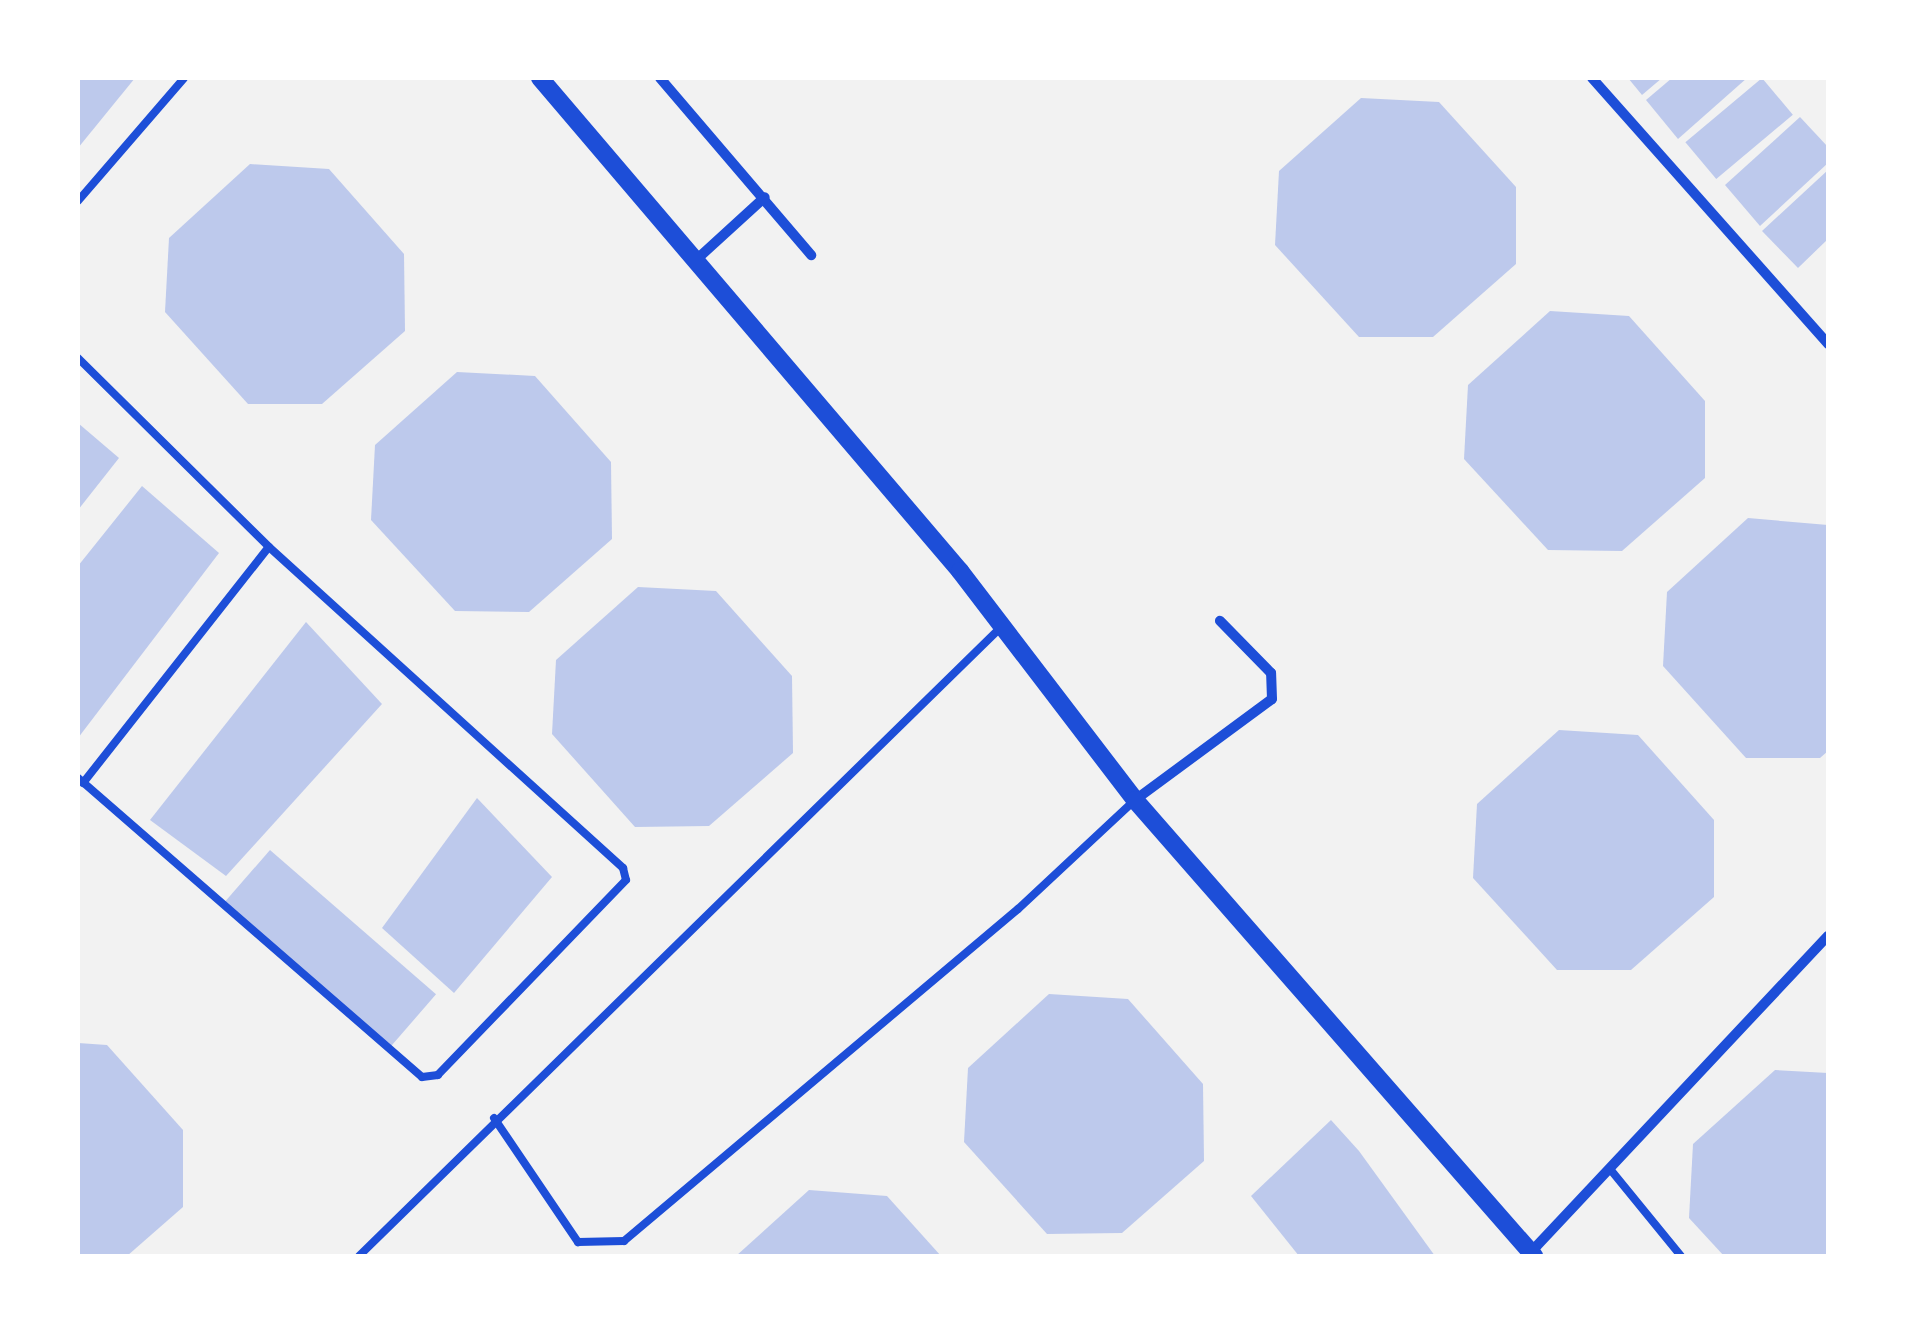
<!DOCTYPE html>
<style>
body{margin:0}
#map{position:relative;width:1906px;height:1334px;overflow:hidden;background:#f2f2f2;font-family:"Archivo Narrow",sans-serif}
div>[style]{position:absolute}
[style*='--x']{left:calc(var(--x)*1px);top:calc(var(--y)*1px);width:calc(var(--w)*1px);rotate:calc(var(--a)*1deg)}
.building>*{inset:0;background:#bdc9ec;transform-origin:0 0}
.service>*{height:8px;margin:-4px;padding:0 4px;transform-origin:4px;border-radius:4px;background:#1d4ed8}
.minor>*{height:10px;margin:-5px;padding:0 5px;transform-origin:5px;border-radius:5px;background:#1d4ed8}
.tertiary>*{height:18px;margin:-9px;padding:0 9px;transform-origin:9px;border-radius:9px;background:#1d4ed8}
span{translate:-50% -50%;white-space:nowrap;text-align:center;line-height:1.15;-webkit-text-stroke:8px #fff;paint-order:stroke}
.frame{position:absolute;inset:0;border:80px solid #fff;pointer-events:none}
</style>
<div id="map">
<div class="building">
<i style="clip-path:polygon(78px 78px,135px 78px,78px 148px)"></i>
<i style="clip-path:polygon(1628px 78px,1662px 78px,1642px 95px)"></i>
<i style="clip-path:polygon(1672px 78px,1747px 78px,1678px 139px,1646px 100px)"></i>
<i style="left:1762px;top:78px;width:48px;height:100px;rotate:50deg"></i>
<i style="clip-path:polygon(1361px 98px,1439px 102px,1516px 187px,1516px 264px,1433px 337px,1359px 337px,1275px 245px,1279px 171px)"></i>
<i style="clip-path:polygon(1800px 117px,1828px 147px,1828px 163px,1760px 226px,1725px 185px)"></i>
<i style="clip-path:polygon(250px 164px,329px 169px,404px 254px,405px 331px,322px 404px,248px 404px,165px 312px,169px 238px)"></i>
<i style="clip-path:polygon(1828px 170px,1828px 239px,1798px 268px,1762px 231px)"></i>
<i style="clip-path:polygon(1550px 311px,1629px 316px,1705px 401px,1705px 478px,1622px 551px,1548px 550px,1464px 459px,1468px 385px)"></i>
<i style="clip-path:polygon(457px 372px,535px 376px,611px 462px,612px 539px,529px 612px,455px 611px,371px 520px,375px 445px)"></i>
<i style="clip-path:polygon(78px 423px,119px 458px,78px 510px)"></i>
<i style="clip-path:polygon(142px 486px,219px 553px,78px 738px,78px 566px)"></i>
<i style="clip-path:polygon(1748px 518px,1828px 525px,1828px 751px,1820px 758px,1746px 758px,1663px 666px,1667px 592px)"></i>
<i style="clip-path:polygon(638px 587px,716px 591px,792px 676px,793px 753px,709px 826px,635px 827px,552px 734px,556px 660px)"></i>
<i style="clip-path:polygon(306px 622px,382px 704px,226px 876px,150px 820px)"></i>
<i style="clip-path:polygon(1559px 730px,1638px 735px,1714px 820px,1714px 897px,1631px 970px,1557px 970px,1473px 878px,1477px 804px)"></i>
<i style="clip-path:polygon(477px 798px,552px 877px,454px 993px,382px 928px)"></i>
<i style="left:270px;top:850px;width:220px;height:72px;rotate:41deg"></i>
<i style="clip-path:polygon(1049px 994px,1128px 999px,1203px 1084px,1204px 1161px,1122px 1233px,1047px 1234px,964px 1142px,968px 1068px)"></i>
<i style="clip-path:polygon(78px 1043px,107px 1045px,183px 1130px,183px 1207px,127px 1256px,78px 1256px)"></i>
<i style="clip-path:polygon(1775px 1070px,1828px 1073px,1828px 1256px,1724px 1256px,1689px 1218px,1693px 1144px)"></i>
<i style="clip-path:polygon(1331px 1120px,1359px 1151px,1435px 1256px,1299px 1256px,1251px 1196px)"></i>
<i style="clip-path:polygon(809px 1190px,887px 1196px,941px 1256px,736px 1256px)"></i>
</div>
<div class="service">
<i style="--x:78;--y:201;--w:162;--a:-49.2"></i>
<i style="--x:78;--y:358;--w:269;--a:44.7"></i>
<i style="--x:269;--y:547;--w:478;--a:42.2"></i>
<i style="--x:623;--y:868;--w:12;--a:76"></i>
<i style="--x:626;--y:880;--w:271;--a:134"></i>
<i style="--x:438;--y:1075;--w:16;--a:173"></i>
<i style="--x:422;--y:1077;--w:456;--a:-139"></i>
<i style="--x:83;--y:783;--w:300;--a:-51.8"></i>
<i style="--x:494;--y:1118;--w:150;--a:55.9"></i>
<i style="--x:578;--y:1242;--w:46;--a:-1.2"></i>
<i style="--x:624;--y:1241;--w:515;--a:-40.12"></i>
<i style="--x:1018;--y:909;--w:158;--a:-43"></i>
<i style="--x:1610;--y:1169;--w:112;--a:50.8"></i>
<i style="--x:359;--y:1256;--w:897;--a:-44.41"></i>
</div>
<div class="minor">
<i style="--x:660;--y:78;--w:233;--a:49.5"></i>
<i style="--x:1592;--y:78;--w:356;--a:48.4"></i>
<i style="--x:696;--y:260;--w:93;--a:-42.4"></i>
<i style="--x:1135;--y:800;--w:170;--a:-36.4"></i>
<i style="--x:1272;--y:699;--w:26;--a:-92"></i>
<i style="--x:1271;--y:673;--w:73;--a:-134.4"></i>
<i style="--x:1531;--y:1252;--w:434;--a:-46.8"></i>
</div>
<div class="tertiary">
<i style="--x:540;--y:78;--w:648;--a:49.57"></i>
<i style="--x:960;--y:571;--w:288;--a:52.6"></i>
<i style="--x:1135;--y:800;--w:606;--a:48.81"></i>
</div>
<div class="frame"></div>
</div>
